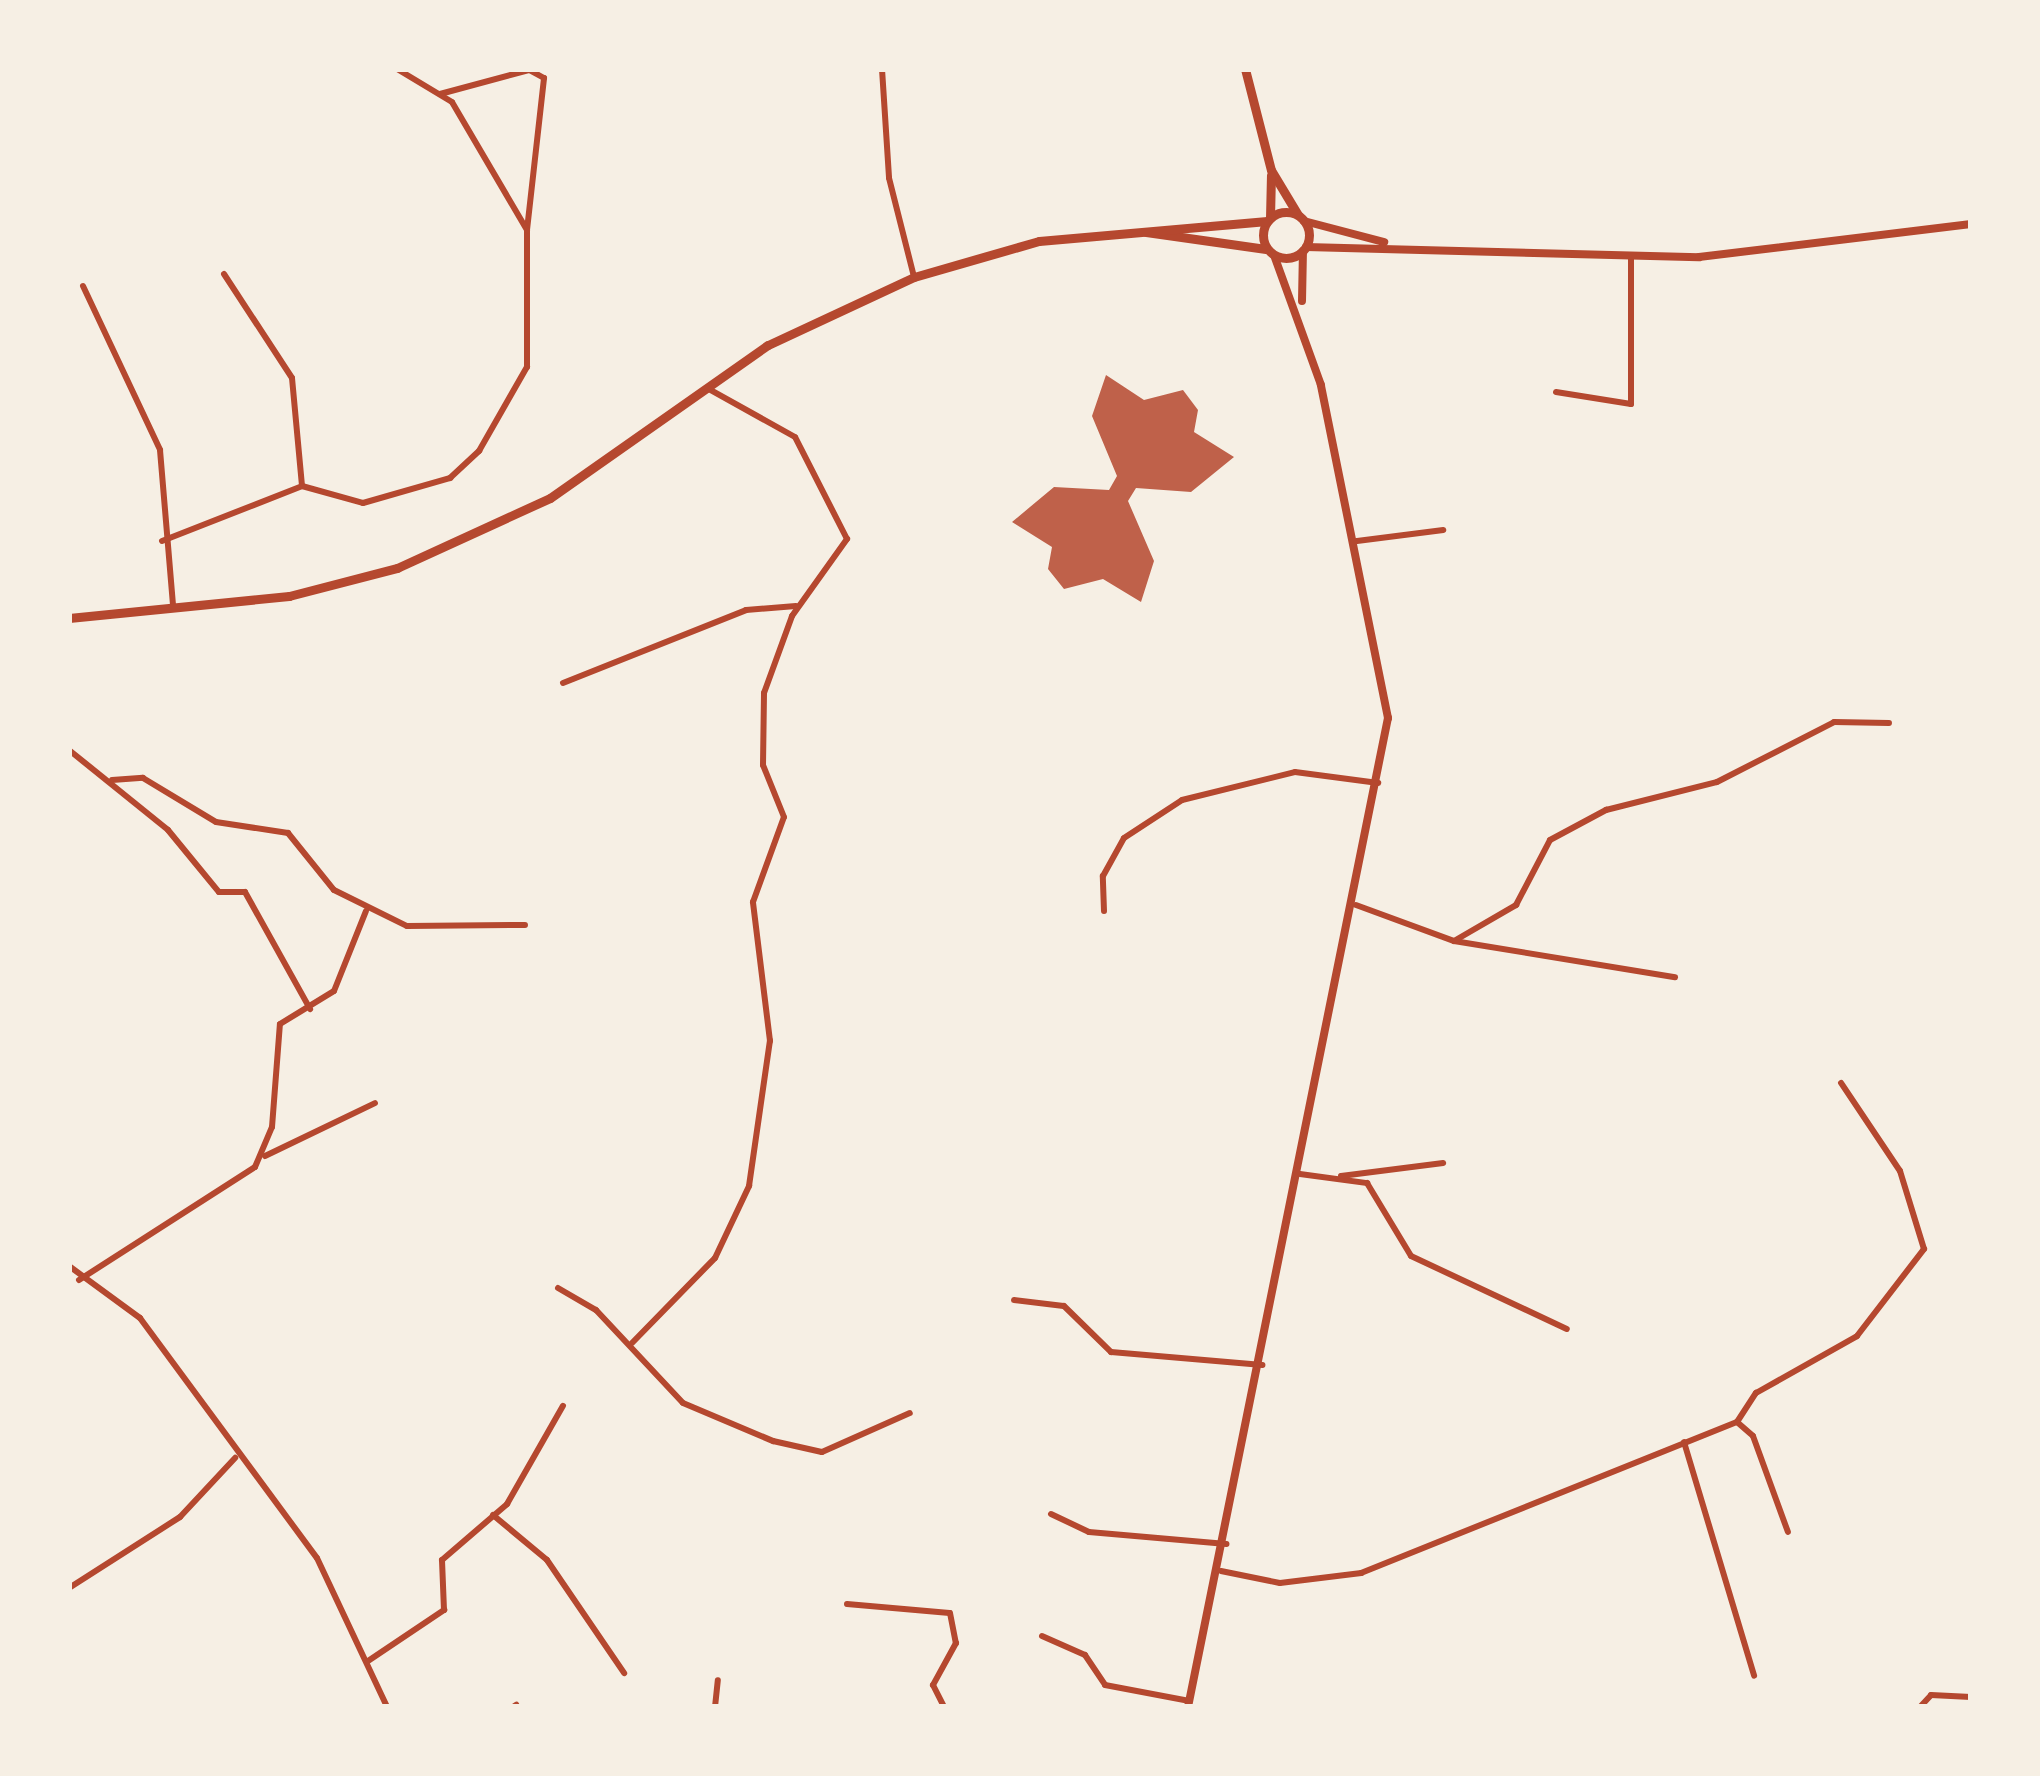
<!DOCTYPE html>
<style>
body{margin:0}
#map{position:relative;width:2040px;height:1776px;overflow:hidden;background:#f6efe4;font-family:Jost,sans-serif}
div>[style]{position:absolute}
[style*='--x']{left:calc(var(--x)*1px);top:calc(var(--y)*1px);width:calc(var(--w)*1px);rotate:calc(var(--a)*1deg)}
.building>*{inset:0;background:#bf614a}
.minor>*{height:6px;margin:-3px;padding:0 3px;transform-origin:3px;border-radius:3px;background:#b5482f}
.secondary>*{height:8px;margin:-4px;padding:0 4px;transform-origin:4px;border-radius:4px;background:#b5482f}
.primary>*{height:9px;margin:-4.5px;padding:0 4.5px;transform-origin:4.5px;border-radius:4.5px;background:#b5482f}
.primary>.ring{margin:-4.5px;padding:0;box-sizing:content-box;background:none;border:9px solid #b5482f;border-radius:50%}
span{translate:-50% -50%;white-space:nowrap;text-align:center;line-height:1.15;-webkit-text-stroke:12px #f6efe4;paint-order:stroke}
.frame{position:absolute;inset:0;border:72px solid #f6efe4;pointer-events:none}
</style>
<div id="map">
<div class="building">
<i style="clip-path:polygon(1106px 375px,1144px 400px,1183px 390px,1198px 410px,1194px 432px,1234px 457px,1191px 492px,1136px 488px,1128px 501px,1154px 561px,1141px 602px,1103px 579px,1064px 589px,1048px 569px,1052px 547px,1012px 522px,1054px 487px,1109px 490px,1117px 476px,1092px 416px)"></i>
</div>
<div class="minor">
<i style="--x:882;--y:69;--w:109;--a:86.3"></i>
<i style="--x:889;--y:178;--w:102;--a:75.8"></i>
<i style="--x:440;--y:94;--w:92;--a:-15.1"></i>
<i style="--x:527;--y:230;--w:153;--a:-83.6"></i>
<i style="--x:544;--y:78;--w:18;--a:-151"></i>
<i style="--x:224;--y:274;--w:124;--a:56.8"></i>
<i style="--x:292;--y:378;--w:108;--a:84.7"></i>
<i style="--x:83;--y:286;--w:181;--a:64.8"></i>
<i style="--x:160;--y:450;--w:157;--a:85.2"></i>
<i style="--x:1556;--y:392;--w:76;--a:9.1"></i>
<i style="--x:1631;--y:404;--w:145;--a:-90"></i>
<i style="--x:162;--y:541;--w:150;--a:-21.4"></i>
<i style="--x:302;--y:486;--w:63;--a:15.6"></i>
<i style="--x:363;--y:503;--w:91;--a:-16"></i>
<i style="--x:450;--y:478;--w:40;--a:-43"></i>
<i style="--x:479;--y:451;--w:97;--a:-60.3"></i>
<i style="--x:527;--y:367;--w:137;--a:-90"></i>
<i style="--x:527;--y:230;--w:148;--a:-120.4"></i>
<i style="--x:452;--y:102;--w:64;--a:-149"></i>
<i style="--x:1357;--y:541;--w:87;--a:-7.3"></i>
<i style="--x:563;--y:683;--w:197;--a:-21.7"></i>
<i style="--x:746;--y:610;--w:50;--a:-4.6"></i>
<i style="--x:69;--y:750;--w:127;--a:38.9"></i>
<i style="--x:168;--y:830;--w:80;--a:50.6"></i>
<i style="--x:219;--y:892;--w:26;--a:0"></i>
<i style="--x:245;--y:892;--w:134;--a:60.9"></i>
<i style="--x:112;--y:780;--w:31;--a:-4"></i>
<i style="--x:143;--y:778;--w:85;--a:31.1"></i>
<i style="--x:216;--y:822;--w:73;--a:8.7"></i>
<i style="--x:288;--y:833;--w:73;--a:51.1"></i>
<i style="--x:334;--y:890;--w:81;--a:26.3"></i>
<i style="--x:407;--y:926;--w:118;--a:-0.5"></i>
<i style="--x:1356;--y:905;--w:104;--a:20.2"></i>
<i style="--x:1454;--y:941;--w:224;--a:9.3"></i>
<i style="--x:1104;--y:911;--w:35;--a:-92"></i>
<i style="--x:1103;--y:876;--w:43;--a:-61.1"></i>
<i style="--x:1124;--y:838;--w:69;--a:-33.2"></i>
<i style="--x:1182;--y:800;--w:116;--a:-13.9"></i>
<i style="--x:1295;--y:772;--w:84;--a:7.5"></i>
<i style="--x:1454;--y:941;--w:72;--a:-30.1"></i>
<i style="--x:1516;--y:905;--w:73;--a:-62.4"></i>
<i style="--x:1550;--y:840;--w:64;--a:-28.2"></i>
<i style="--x:1606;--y:810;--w:114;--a:-14.2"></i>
<i style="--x:1717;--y:782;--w:131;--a:-27.1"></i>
<i style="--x:1834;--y:722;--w:55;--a:1"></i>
<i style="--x:265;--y:1156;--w:122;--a:-25.7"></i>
<i style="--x:1300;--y:1174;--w:68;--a:7.7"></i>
<i style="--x:1367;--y:1183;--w:85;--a:58.9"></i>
<i style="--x:1411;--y:1256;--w:172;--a:25.1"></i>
<i style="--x:1341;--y:1176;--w:103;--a:-7.3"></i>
<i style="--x:69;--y:1266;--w:88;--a:36.2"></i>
<i style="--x:140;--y:1318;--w:298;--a:53.6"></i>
<i style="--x:317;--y:1558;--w:165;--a:64.8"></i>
<i style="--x:79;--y:1280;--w:209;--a:-32.7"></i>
<i style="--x:255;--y:1167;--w:43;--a:-67"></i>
<i style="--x:272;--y:1127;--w:103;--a:-85.6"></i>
<i style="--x:280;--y:1024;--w:63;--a:-31.4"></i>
<i style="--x:334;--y:991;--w:86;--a:-68.2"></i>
<i style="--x:558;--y:1288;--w:44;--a:30.1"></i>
<i style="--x:596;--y:1310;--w:127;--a:46.9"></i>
<i style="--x:683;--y:1403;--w:98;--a:22.9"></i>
<i style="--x:773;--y:1441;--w:50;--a:12.7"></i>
<i style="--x:822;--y:1452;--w:96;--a:-23.9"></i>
<i style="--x:1014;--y:1300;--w:50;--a:6.8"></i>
<i style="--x:1064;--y:1306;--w:66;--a:44.4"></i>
<i style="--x:1111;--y:1352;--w:152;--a:4.9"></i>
<i style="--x:632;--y:1343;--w:119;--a:-45.7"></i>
<i style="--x:715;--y:1258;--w:80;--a:-64.7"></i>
<i style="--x:749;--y:1186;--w:147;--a:-81.8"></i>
<i style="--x:770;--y:1041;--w:140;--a:-97"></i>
<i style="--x:753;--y:902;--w:90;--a:-70"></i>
<i style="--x:784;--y:817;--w:56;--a:-112"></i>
<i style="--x:763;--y:765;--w:72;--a:-89.2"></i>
<i style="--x:764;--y:693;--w:82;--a:-70"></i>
<i style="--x:792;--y:616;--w:95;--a:-54.5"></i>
<i style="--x:847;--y:539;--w:114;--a:-117"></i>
<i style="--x:795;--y:437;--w:101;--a:-150.9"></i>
<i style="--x:1737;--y:1422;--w:35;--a:-57"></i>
<i style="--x:1756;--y:1393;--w:116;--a:-29.4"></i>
<i style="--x:1857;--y:1336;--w:110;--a:-52.4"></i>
<i style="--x:1924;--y:1249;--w:82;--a:-107.1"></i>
<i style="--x:1900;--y:1171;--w:106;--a:-123.8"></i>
<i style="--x:1684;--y:1442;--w:244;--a:73.3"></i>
<i style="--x:1051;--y:1514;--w:42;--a:25.3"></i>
<i style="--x:1089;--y:1532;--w:138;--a:5"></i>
<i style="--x:493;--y:1515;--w:70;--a:39.8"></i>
<i style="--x:547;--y:1560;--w:137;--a:55.7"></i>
<i style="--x:1221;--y:1571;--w:60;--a:11.5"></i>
<i style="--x:1280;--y:1583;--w:82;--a:-7"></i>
<i style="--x:1361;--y:1573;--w:405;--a:-21.9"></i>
<i style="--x:1737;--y:1422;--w:21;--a:41"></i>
<i style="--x:1753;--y:1436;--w:102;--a:70"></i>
<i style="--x:69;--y:1588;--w:132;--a:-32.6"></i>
<i style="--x:180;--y:1517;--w:81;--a:-47"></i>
<i style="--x:847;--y:1604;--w:103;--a:5"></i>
<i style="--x:950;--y:1613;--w:31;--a:79"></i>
<i style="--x:956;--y:1643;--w:48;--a:118.7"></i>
<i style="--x:933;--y:1685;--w:25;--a:63"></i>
<i style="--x:1042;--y:1636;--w:47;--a:23.8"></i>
<i style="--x:1085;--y:1655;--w:36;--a:56"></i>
<i style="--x:1105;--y:1685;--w:86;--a:10.7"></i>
<i style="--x:368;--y:1661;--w:92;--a:-33.9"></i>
<i style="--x:444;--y:1610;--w:50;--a:-92.3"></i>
<i style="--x:442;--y:1560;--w:86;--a:-40.7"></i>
<i style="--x:507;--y:1504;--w:113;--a:-60.3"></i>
<i style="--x:513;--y:1707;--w:4;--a:-34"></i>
<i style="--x:715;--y:1707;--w:27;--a:-84"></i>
<i style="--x:1920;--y:1707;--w:16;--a:-47"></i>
<i style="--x:1931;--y:1695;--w:40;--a:2.9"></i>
</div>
<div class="secondary">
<i style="--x:1304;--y:221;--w:83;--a:14.7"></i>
<i style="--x:1306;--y:247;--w:393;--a:1.5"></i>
<i style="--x:1699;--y:257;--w:274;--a:-6.9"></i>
<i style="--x:1302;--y:301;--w:50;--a:-88.9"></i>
<i style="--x:1188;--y:1707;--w:1009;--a:-78.57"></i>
<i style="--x:1388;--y:718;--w:340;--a:-101.4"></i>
<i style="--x:1321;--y:385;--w:138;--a:-109.9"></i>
</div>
<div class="primary">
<i style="--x:1245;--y:69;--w:104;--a:75.6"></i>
<i style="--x:1271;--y:170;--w:52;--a:59"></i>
<i class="ring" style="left:1263px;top:212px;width:37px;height:37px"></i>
<i style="--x:1270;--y:218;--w:43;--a:-88.7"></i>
<i style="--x:1146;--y:232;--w:121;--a:8.1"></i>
<i style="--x:69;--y:618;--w:221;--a:-5.7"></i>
<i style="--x:289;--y:596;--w:112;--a:-14.5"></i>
<i style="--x:397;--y:568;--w:168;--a:-24.6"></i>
<i style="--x:550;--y:498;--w:266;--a:-35.1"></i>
<i style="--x:768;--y:345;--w:161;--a:-25"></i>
<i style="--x:914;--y:277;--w:130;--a:-16.1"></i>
<i style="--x:1039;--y:241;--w:229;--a:-5"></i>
</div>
<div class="frame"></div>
</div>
